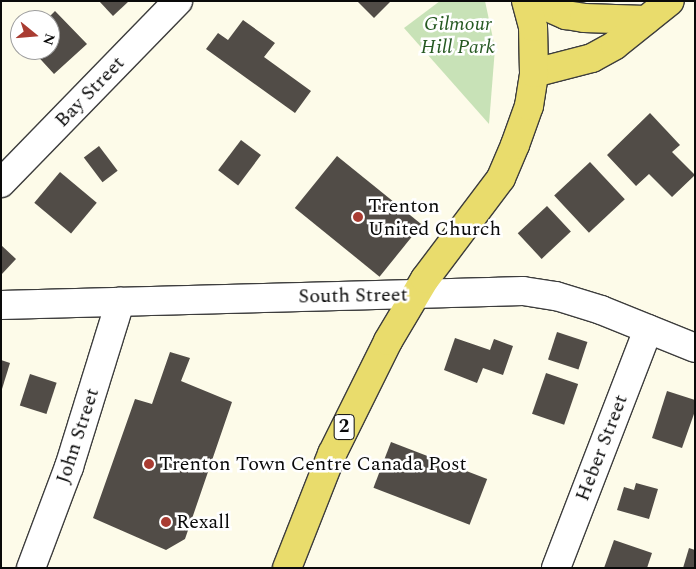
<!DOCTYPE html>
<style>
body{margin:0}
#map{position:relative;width:696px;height:569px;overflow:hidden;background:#fdfbe9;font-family:Spectral,serif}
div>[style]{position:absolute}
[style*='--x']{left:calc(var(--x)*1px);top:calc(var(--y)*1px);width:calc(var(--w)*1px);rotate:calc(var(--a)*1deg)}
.green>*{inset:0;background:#c8e2b7}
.building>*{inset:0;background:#514c47;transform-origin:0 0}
.roads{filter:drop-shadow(1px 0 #3d3d3d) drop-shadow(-1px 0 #3d3d3d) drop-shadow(0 1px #3d3d3d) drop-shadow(0 -1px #3d3d3d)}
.minor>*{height:28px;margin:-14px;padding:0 14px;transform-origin:14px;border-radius:14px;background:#fff}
.major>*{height:28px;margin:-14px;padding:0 14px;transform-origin:14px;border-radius:14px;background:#e9dc6c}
.dots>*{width:14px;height:14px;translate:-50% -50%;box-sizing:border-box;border:2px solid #fff;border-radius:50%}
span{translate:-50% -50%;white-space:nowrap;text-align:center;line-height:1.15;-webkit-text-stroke:5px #fff;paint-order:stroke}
.shield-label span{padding:1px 4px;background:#fff;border:1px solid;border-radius:4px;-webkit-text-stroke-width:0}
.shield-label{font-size:19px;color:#0a0a0a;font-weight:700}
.park-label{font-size:20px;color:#265922;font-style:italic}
.street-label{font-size:20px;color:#0a0a0a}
.poi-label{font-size:20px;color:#0a0a0a}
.left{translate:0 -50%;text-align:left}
.frame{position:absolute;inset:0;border:2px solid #0a0a0a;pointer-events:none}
.north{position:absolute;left:10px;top:10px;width:50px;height:50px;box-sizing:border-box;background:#fff;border:1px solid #9d9d9d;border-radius:50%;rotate:107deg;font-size:14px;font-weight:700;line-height:20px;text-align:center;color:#0a0a0a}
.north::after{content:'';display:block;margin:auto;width:18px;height:22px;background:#a93c32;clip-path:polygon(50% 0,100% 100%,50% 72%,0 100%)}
</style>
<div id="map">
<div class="green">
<i style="clip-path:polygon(440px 1px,485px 1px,495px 48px,489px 124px,404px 28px)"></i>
</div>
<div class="building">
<i style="clip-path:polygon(99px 1px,129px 1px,113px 16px)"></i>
<i style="clip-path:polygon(357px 1px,391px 1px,374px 18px)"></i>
<i style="clip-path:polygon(55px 11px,87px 44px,54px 74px,32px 50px,50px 50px,50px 20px,46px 20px)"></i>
<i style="clip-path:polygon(243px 20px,275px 43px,264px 57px,311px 91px,295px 113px,206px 49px,218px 33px,228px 40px)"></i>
<i style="clip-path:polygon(650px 113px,680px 145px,672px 152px,695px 175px,672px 197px,649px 174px,636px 186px,607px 155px)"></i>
<i style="left:241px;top:140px;width:25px;height:38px;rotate:37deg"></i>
<i style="left:99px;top:146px;width:31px;height:19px;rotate:53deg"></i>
<i style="left:337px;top:156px;width:109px;height:67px;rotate:39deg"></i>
<i style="left:590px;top:162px;width:51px;height:49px;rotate:47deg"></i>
<i style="left:60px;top:172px;width:48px;height:40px;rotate:40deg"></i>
<i style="left:547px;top:206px;width:35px;height:40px;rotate:47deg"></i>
<i style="clip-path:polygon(1px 245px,16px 259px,1px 275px)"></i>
<i style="left:557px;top:332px;width:32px;height:29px;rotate:18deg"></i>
<i style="clip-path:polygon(455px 338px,490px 350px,494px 339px,513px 346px,503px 375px,483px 368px,477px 383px,444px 370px)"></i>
<i style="clip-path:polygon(170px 352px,190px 358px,181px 381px,232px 402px,185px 539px,166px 550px,93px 518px,135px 399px,152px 404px)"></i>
<i style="clip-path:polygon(1px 360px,10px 363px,2px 389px,1px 389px)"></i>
<i style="left:546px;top:373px;width:34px;height:43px;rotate:19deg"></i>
<i style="left:30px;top:374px;width:28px;height:33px;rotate:18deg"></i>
<i style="clip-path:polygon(667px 391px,695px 400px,695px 411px,682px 448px,652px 438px)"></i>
<i style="left:391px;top:442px;width:103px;height:49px;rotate:21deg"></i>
<i style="clip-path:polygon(636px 483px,658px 489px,649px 519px,617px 510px,624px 487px,634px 490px)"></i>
<i style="clip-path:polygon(614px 540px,652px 553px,647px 568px,604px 568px)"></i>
<i style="clip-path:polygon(689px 548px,695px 550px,695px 568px,683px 568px)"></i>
</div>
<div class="roads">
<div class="minor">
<i style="--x:1;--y:183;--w:254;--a:-45.8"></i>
<i style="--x:1;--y:305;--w:522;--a:-1.54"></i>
<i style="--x:523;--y:291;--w:33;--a:9"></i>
<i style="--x:556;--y:296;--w:47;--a:17.3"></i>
<i style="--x:601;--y:310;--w:101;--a:22"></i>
<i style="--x:31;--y:568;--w:108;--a:-69.4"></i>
<i style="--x:69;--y:467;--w:173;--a:-72.8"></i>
<i style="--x:556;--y:568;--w:256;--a:-68.9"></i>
</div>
<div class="major">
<i style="--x:534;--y:1;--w:35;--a:24"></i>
<i style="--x:566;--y:15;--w:18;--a:9"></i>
<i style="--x:584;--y:18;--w:62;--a:1.8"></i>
<i style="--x:534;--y:73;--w:60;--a:-14.5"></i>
<i style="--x:592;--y:58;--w:26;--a:-29"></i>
<i style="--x:615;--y:45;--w:70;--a:-38.7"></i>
<i style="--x:287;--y:568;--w:123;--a:-68.5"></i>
<i style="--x:332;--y:454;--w:126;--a:-63.6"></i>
<i style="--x:388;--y:341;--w:72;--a:-59.2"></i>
<i style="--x:425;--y:279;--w:126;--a:-53"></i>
<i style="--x:501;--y:178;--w:36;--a:-67"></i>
<i style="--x:515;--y:145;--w:41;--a:-70.3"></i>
<i style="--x:529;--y:106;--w:33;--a:-81"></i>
<i style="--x:534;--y:73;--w:46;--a:-91.2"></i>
<i style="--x:533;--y:27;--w:27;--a:-105"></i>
</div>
</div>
<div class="dots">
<i style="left:358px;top:217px;background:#a93c32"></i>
<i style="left:149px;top:464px;background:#a93c32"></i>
<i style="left:166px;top:522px;background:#a93c32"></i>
</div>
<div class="shield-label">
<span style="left:344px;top:427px">2</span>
</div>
<div class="park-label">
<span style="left:458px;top:36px">Gilmour<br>Hill Park</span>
</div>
<div class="street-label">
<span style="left:90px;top:92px;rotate:-46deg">Bay Street</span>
<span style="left:353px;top:296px;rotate:-1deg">South Street</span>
<span style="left:78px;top:436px;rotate:-72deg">John Street</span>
<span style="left:602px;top:448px;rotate:-69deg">Heber Street</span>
</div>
<div class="poi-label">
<span class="left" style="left:368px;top:218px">Trenton<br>United Church</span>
<span class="left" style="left:159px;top:464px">Trenton Town Centre Canada Post</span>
<span class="left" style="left:176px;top:522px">Rexall</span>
</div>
<div class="frame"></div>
<div class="north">N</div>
</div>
